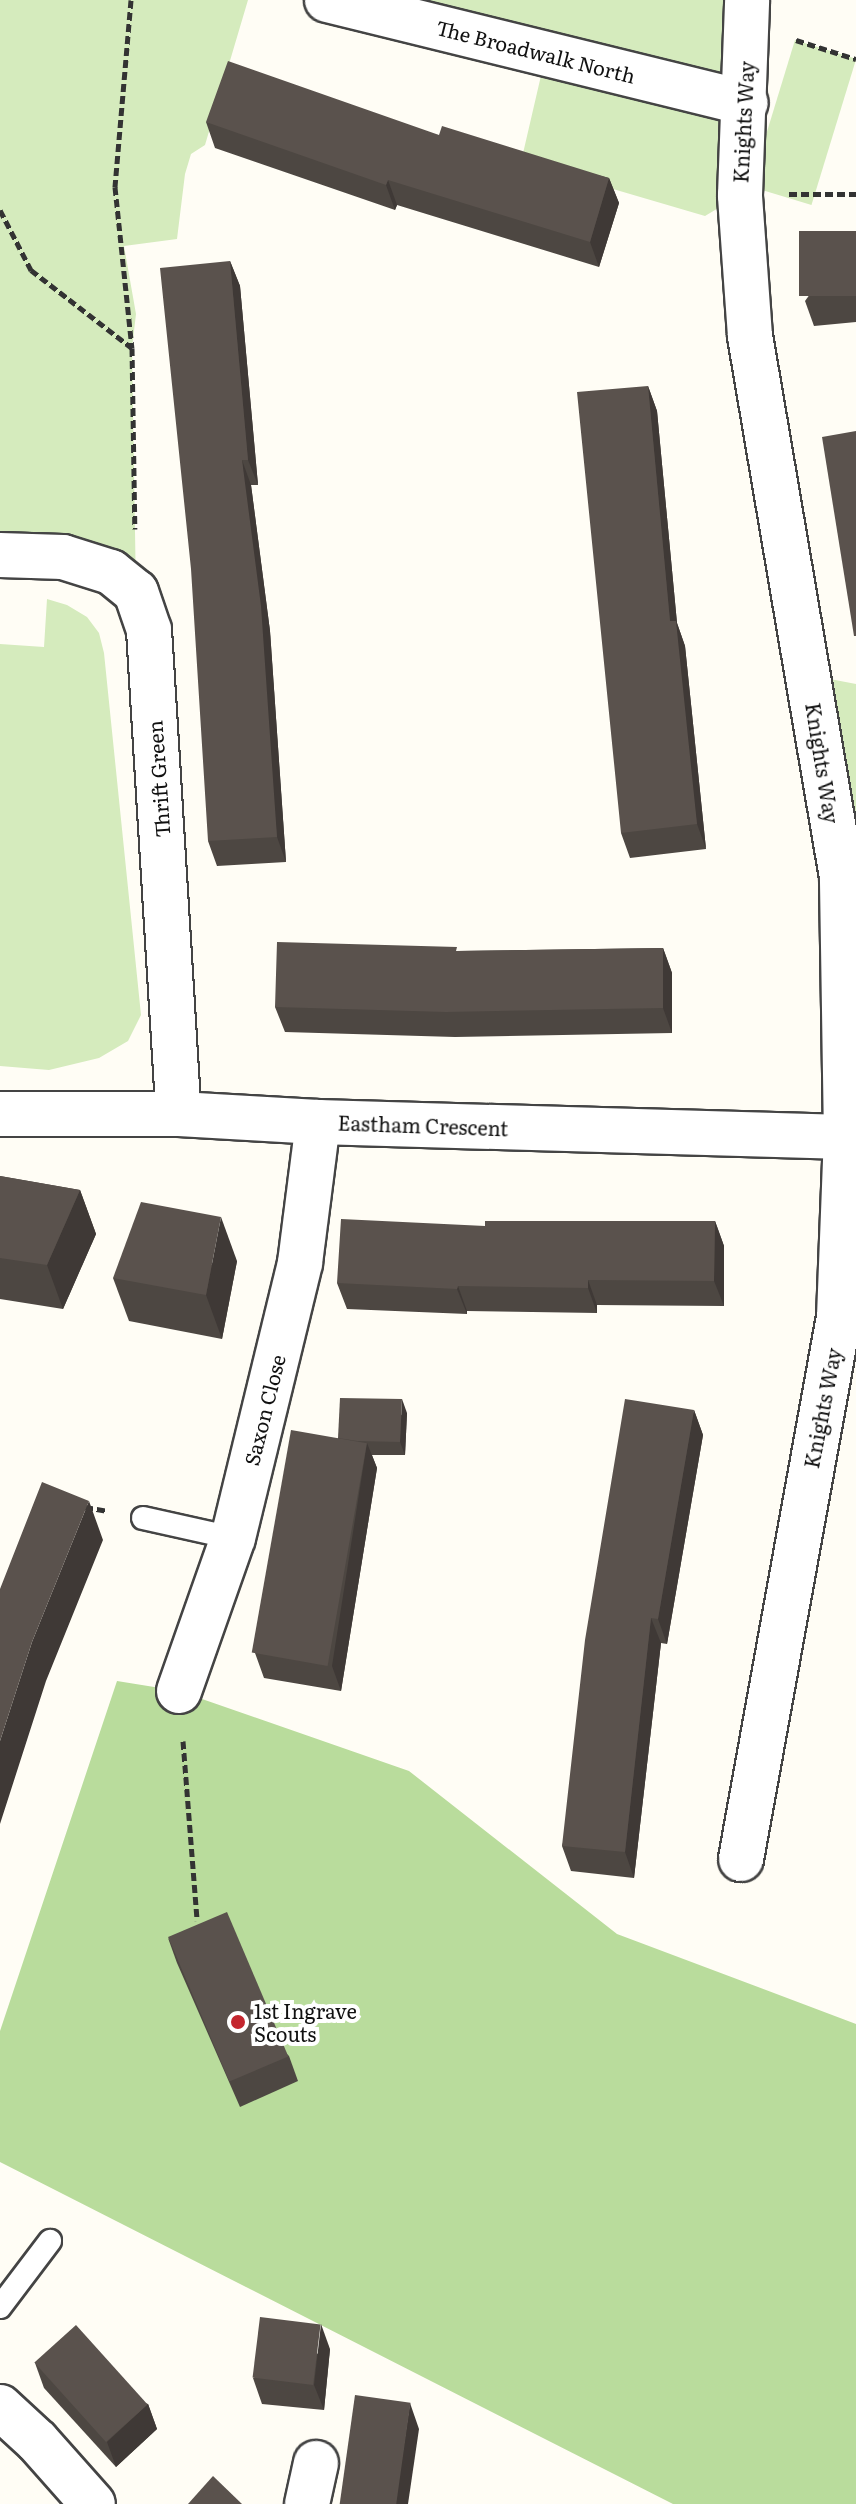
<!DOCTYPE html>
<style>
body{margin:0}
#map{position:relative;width:856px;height:2504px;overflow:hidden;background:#fffdf5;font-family:Literata,serif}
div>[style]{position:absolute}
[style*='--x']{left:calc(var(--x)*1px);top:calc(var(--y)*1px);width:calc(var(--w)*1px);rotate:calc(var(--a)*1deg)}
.green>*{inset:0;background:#d5ebbd;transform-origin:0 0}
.forest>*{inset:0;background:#b9dc9c}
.path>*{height:5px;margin-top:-2.5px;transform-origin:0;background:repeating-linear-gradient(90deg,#333 0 8px,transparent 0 12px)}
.roads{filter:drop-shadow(2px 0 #444) drop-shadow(-2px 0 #444) drop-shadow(0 2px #444) drop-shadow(0 -2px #444)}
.lane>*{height:22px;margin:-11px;padding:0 11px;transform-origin:11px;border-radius:11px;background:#fff}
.street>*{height:44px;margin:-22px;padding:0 22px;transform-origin:22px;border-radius:22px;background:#fff}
.wall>*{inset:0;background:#4d4742}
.shaded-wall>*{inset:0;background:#3f3936}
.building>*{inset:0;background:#5a524d;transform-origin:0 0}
.dots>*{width:22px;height:22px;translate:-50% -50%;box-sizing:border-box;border:4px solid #fff;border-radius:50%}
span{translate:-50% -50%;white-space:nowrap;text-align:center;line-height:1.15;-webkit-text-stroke:8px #fff;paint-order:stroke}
.street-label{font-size:20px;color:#111}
.poi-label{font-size:20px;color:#111}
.left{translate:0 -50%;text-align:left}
</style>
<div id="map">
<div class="green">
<i style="clip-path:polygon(0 0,248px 0,205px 145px,191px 154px,185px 174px,177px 239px,124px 246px,136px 314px,132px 348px,136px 592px,0 557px)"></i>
<i style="clip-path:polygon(327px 0,747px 0,740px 195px,705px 216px,521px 162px,546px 54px)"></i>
<i style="left:795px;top:40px;width:64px;height:153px;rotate:17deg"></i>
<i style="clip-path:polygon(47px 599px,67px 605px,87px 617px,99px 633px,104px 653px,141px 1015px,128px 1041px,99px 1058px,49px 1070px,0 1066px,0 644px,44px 647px)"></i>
<i style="clip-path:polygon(809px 675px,856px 684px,856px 1101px)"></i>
</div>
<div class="forest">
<i style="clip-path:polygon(117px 1681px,179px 1691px,409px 1771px,617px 1934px,856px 2024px,856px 2504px,673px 2504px,0 2162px,0 2031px)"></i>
</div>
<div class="path">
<i style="--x:131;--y:0;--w:188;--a:94.9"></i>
<i style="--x:115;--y:187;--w:162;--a:84"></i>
<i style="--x:132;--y:348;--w:181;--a:89.1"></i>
<i style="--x:796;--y:40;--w:63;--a:17.6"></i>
<i style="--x:789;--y:194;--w:67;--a:0"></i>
<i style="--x:0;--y:210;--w:68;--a:62.7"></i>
<i style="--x:31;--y:270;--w:128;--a:37.7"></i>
<i style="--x:85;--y:1507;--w:22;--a:10"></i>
<i style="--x:183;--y:1741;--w:180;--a:85.5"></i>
</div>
<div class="roads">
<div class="lane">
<i style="--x:143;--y:1518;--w:92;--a:12.5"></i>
<i style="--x:0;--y:2307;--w:83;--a:-52.9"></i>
</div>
<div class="street">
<i style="--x:327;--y:0;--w:431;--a:13.8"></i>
<i style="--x:0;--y:555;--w:63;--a:1.8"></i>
<i style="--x:63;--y:557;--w:50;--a:17.4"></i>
<i style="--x:111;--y:572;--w:32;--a:39"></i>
<i style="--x:136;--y:592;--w:40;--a:71.1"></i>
<i style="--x:149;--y:630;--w:485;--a:86.5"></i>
<i style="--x:0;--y:1114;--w:179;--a:0"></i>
<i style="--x:179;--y:1114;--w:139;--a:3.3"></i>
<i style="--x:318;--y:1122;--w:528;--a:1.63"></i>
<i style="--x:179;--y:1691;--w:162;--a:-70.6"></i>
<i style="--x:233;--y:1538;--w:283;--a:-76.3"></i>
<i style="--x:300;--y:1263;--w:142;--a:-82.7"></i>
<i style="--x:741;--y:1859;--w:551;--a:-79.75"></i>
<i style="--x:839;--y:1317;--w:180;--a:-87.8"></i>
<i style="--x:846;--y:1137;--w:260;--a:-90.9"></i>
<i style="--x:842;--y:877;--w:549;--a:-99.65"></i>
<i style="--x:750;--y:336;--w:141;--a:-94.1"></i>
<i style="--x:740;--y:195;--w:195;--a:-87.9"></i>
<i style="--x:0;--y:2407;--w:50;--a:42.6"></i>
<i style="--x:37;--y:2441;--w:84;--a:48.4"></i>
<i style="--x:307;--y:2504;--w:42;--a:-77.6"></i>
</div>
</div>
<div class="wall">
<i style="clip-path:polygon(206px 122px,439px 135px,609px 178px,619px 203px,599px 267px,397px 205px,395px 210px,215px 148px)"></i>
<i style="clip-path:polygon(856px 231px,856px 322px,814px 326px,805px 301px)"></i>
<i style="clip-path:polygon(230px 261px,240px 286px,258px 485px,251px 485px,270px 631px,286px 862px,217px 866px,208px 841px)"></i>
<i style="clip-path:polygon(648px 386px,657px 411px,677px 623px,685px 646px,706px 849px,630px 858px,621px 833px)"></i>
<i style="clip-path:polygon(663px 948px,672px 973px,672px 1033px,455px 1037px,285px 1032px,275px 1007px,458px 951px)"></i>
<i style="clip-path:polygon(0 1176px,80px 1190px,96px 1234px,63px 1309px,0 1299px)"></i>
<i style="clip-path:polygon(715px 1221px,724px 1246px,724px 1306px,597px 1305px,597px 1313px,467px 1311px,467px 1314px,347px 1309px,337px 1283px,485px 1226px)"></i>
<i style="clip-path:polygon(237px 1261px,222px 1339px,129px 1321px,113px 1278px)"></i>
<i style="clip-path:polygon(694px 1410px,703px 1435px,667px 1644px,661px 1643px,634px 1878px,571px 1871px,562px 1846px)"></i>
<i style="clip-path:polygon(407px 1413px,405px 1455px,372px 1455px,377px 1468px,341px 1691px,264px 1678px,255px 1653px,338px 1438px)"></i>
<i style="clip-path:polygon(168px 1938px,289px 2056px,298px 2081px,240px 2107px,177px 1963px)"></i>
<i style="clip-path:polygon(330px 2349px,324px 2410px,262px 2404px,253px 2378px)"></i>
<i style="clip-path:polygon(35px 2363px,148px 2404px,157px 2429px,116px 2467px,44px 2388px)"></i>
</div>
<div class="shaded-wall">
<i style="clip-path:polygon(609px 178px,619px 203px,599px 267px,590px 242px)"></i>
<i style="clip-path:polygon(388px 180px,397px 205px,395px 210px,386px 185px)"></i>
<i style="clip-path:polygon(230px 261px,240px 286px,258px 485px,248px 460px)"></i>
<i style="clip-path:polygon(648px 386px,657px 411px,677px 623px,685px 646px,706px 849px,697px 824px,670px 621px)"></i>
<i style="clip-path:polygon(242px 460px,251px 485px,270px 631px,286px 862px,277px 837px)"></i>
<i style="clip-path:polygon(663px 948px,672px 973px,672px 1033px,663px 1008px)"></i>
<i style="clip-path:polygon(80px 1190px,96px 1234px,63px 1309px,47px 1265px)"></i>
<i style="clip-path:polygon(221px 1217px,237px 1261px,222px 1339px,206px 1295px)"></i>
<i style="clip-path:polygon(715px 1221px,724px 1246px,724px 1306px,714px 1281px)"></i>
<i style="clip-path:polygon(588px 1280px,597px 1305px,597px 1313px,588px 1288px)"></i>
<i style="clip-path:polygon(458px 1286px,467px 1311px,467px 1314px,457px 1289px)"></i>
<i style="clip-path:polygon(402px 1399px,407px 1413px,405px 1455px,400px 1442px)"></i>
<i style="clip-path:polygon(694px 1410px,703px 1435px,667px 1644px,658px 1619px)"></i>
<i style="clip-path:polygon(367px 1443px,377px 1468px,341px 1691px,332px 1666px)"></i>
<i style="clip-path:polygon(89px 1501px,103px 1540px,46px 1681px,0 1824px,0 1741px,32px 1642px)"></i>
<i style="clip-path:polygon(651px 1618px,661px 1643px,634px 1878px,625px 1852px)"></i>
<i style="clip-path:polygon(321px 2324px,330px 2349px,324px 2410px,314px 2385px)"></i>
<i style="clip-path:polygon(410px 2403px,419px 2429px,408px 2504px,395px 2504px)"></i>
<i style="clip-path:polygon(148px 2404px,157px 2429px,116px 2467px,107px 2442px)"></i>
</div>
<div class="building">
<i style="clip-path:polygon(228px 61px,439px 135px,442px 126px,609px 178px,590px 242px,388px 180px,386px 185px,206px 122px)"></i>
<i style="left:856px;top:231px;width:65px;height:57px;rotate:90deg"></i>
<i style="clip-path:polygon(230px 261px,248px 460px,242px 460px,261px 606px,277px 837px,208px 841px,191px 569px,160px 268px)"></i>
<i style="clip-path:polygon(648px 386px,670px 621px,676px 621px,697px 824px,621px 833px,577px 392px)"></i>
<i style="clip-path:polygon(856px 431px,856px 636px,854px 636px,822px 437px)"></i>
<i style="clip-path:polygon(277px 942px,457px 947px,456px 951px,663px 948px,663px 1008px,446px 1012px,275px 1007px)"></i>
<i style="clip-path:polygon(0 1176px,80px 1190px,47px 1265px,0 1258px)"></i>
<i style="clip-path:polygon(141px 1202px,221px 1217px,206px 1295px,113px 1278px)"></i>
<i style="clip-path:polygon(341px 1219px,485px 1226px,485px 1221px,715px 1221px,714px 1281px,588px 1280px,588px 1288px,458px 1286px,457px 1289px,337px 1283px)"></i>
<i style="clip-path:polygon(340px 1398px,402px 1399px,400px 1442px,357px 1441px,338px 1438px)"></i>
<i style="clip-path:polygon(625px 1399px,694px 1410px,658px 1619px,651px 1618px,625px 1852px,562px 1846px,585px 1640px)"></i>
<i style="left:291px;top:1430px;width:77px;height:226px;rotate:10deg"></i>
<i style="clip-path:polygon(42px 1482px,89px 1501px,32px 1642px,0 1741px,0 1589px)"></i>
<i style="left:227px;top:1912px;width:157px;height:64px;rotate:67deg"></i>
<i style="left:260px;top:2317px;width:61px;height:61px;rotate:7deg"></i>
<i style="left:76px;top:2325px;width:107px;height:56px;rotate:48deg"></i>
<i style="left:355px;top:2395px;width:56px;height:110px;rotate:8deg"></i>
<i style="clip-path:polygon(213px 2476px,242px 2504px,188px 2504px)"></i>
</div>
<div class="dots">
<i style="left:238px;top:2022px;background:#c4262e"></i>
</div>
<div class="street-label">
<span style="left:536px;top:51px;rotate:14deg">The Broadwalk North</span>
<span style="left:743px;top:122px;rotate:-87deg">Knights Way</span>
<span style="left:823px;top:763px;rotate:81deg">Knights Way</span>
<span style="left:158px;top:779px;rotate:-94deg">Thrift Green</span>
<span style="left:423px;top:1125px;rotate:2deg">Eastham Crescent</span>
<span style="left:822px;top:1408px;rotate:-79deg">Knights Way</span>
<span style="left:264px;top:1410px;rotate:-76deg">Saxon Close</span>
</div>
<div class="poi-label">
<span class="left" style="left:254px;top:2022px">1st Ingrave<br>Scouts</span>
</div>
</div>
